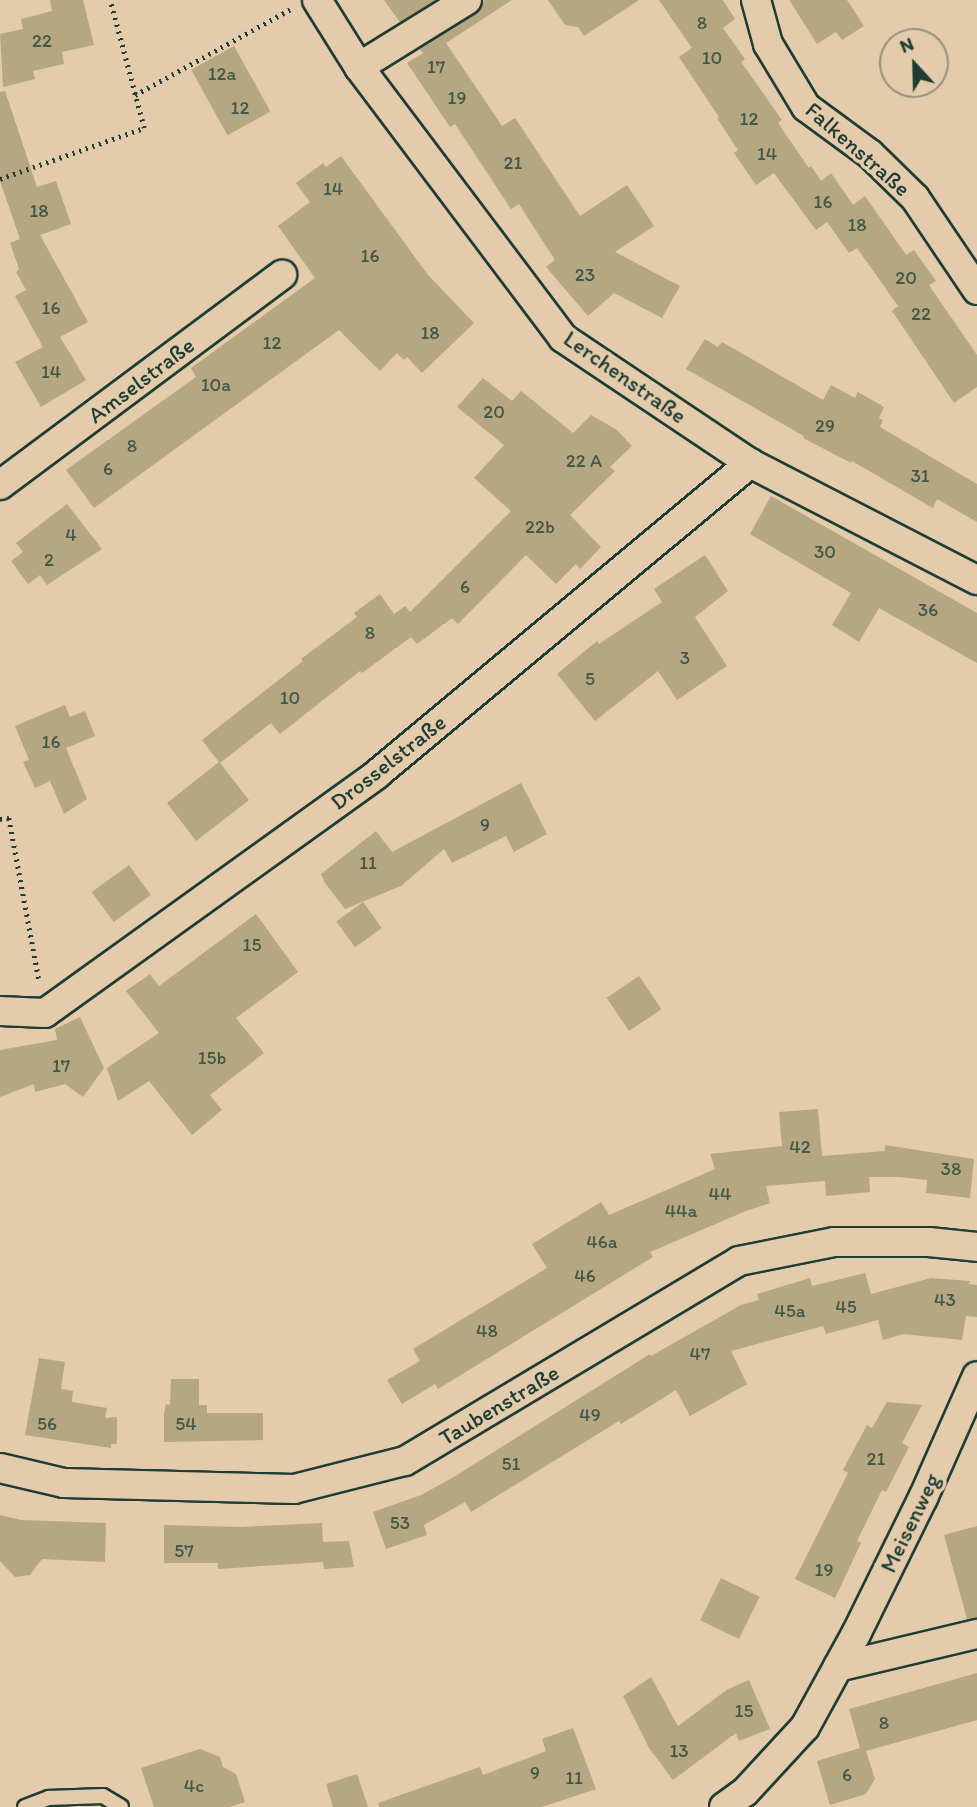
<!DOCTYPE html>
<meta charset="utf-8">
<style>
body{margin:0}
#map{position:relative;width:977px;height:1807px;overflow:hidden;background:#e3cbab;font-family:Itim,sans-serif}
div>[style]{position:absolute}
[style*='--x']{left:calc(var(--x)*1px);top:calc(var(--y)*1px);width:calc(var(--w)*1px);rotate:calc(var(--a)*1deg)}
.building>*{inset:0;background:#b5a782;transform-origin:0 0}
.path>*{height:4.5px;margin-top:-2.25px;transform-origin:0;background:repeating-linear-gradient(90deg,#1f3d34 0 2px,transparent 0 7px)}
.roads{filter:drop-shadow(2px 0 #1f3d34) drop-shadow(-2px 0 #1f3d34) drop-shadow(0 2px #1f3d34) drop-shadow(0 -2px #1f3d34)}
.service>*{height:14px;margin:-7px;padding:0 7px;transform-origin:7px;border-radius:7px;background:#e3cbab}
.minor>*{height:28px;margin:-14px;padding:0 14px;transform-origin:14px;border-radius:14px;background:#e3cbab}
span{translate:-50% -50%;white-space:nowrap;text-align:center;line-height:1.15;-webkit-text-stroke:7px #e3cbab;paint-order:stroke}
.number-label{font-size:19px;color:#445848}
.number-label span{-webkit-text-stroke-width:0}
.street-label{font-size:23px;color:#1f3d34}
.north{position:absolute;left:879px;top:28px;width:70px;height:70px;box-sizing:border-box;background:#e3cbab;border:2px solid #95927b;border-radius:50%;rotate:338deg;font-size:19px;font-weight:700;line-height:28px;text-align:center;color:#1f3d34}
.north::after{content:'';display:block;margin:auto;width:24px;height:32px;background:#1f3d34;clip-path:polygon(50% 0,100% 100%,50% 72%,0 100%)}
</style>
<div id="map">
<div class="building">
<i style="clip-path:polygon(50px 0,83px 0,94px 45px,62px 52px,64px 64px,33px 71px,35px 79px,3px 87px,0 34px,23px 29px,21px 19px,52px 11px)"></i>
<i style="clip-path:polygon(384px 0,435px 0,400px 22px)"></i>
<i style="clip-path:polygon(484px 0,512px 0,446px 43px,502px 126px,515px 118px,580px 216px,627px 185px,654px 226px,615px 252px,680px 286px,662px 318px,614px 293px,588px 316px,546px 267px,555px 260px,519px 204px,511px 209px,455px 124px,450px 127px,407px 63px,423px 53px,420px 49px,476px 14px)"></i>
<i style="clip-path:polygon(548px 0,639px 0,584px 36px,578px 27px,565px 25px)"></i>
<i style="clip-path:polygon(659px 0,723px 0,735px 19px,723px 28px,745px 59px,741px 62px,782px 120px,778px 123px,809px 168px,811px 166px,821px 181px,831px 173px,853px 205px,865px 196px,906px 255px,914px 250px,936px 281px,929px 285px,977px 355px,977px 387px,954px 403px,892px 311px,898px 306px,857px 248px,849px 253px,827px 222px,816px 230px,774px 173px,756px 185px,734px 153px,738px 150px,717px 118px,719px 117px,679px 57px,692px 48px)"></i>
<i style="clip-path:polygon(789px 0,847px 0,864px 26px,842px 40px,836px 32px,817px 44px)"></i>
<i style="left:234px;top:46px;width:75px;height:49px;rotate:61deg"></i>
<i style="clip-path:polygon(5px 91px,37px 187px,56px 181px,71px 224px,40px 235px,88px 322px,60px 337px,86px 380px,41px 407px,15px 362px,43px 347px,15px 296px,26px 290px,16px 272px,19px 269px,10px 243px,20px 239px,0 181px,0 92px)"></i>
<i style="clip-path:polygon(341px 156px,428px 275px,474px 323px,422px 373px,407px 357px,404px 360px,397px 353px,380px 371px,339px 330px,94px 508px,66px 470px,196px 377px,191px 368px,315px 278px,278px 226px,310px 202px,296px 183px,323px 163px,326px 167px)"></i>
<i style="clip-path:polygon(705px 339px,718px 347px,722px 342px,823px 400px,831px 385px,855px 398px,858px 392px,884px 407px,879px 418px,883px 420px,880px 427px,977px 484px,977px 522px,937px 499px,933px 508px,852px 461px,851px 463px,803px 438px,804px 436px,686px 369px)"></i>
<i style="clip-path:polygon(483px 378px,512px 401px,521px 391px,573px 433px,591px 415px,617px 430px,632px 446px,610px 467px,615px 471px,570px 515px,601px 547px,580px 569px,576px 564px,556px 584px,526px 555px,458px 624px,452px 618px,417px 644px,411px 637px,362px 673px,360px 671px,280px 734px,271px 723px,220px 763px,249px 800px,196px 841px,167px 803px,219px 762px,202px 740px,303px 661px,301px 659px,357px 617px,354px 613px,380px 594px,394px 614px,405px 606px,410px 612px,511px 511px,474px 478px,504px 445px,457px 407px)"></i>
<i style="clip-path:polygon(771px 496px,977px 613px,977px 663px,879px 608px,859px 642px,832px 625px,851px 593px,750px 534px)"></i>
<i style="clip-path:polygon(67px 504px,102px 549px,47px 585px,40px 575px,28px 584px,11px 561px,23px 552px,16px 543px)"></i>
<i style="clip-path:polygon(705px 555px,728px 591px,695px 617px,727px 666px,677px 700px,658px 671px,595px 721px,557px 674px,597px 641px,599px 644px,662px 602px,654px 589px)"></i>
<i style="clip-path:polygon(65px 705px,70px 717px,85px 711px,95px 736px,66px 748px,87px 799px,64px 814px,50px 781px,35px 788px,23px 762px,29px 760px,15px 726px)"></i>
<i style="clip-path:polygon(521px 783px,547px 834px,514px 852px,506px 836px,452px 863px,444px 849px,401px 886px,345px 909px,325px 883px,321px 874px,376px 831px,392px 852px)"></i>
<i style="left:129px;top:865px;width:37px;height:46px;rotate:54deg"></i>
<i style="left:363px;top:902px;width:32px;height:33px;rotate:54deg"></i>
<i style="clip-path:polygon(256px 914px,298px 972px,236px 1018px,264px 1053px,210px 1095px,222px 1110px,192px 1135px,149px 1081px,118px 1101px,107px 1068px,159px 1033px,126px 991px,150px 974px,159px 986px)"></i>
<i style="left:639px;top:976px;width:40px;height:39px;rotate:56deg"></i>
<i style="clip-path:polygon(80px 1017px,104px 1068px,83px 1097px,65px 1084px,35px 1092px,34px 1084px,0 1097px,0 1050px,57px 1040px,55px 1029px)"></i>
<i style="clip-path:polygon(818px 1109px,822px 1156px,885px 1151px,885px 1145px,974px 1159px,970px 1198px,926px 1193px,927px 1180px,900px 1177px,869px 1177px,870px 1192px,826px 1196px,825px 1181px,766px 1186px,770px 1203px,746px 1211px,650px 1252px,653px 1257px,438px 1389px,435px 1384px,402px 1404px,387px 1380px,420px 1361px,413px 1349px,547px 1268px,532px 1244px,601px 1202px,609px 1215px,715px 1169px,710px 1154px,782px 1146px,779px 1112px)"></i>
<i style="clip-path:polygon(865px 1273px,871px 1294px,931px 1278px,970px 1281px,969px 1284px,977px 1285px,977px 1317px,966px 1316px,962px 1340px,903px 1334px,883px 1340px,878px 1320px,826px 1334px,823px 1326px,731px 1351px,747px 1384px,690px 1416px,676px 1390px,621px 1424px,619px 1421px,471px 1512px,465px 1502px,424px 1525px,427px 1535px,386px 1549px,373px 1512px,421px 1495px,452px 1478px,650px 1354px,651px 1356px,741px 1305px,759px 1300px,757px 1294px,810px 1278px,812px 1286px)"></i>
<i style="clip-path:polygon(39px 1358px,65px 1362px,61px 1389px,73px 1391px,72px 1402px,107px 1408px,105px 1418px,117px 1417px,117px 1444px,111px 1444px,111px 1448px,25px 1435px)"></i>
<i style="clip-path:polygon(171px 1379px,199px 1379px,199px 1405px,207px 1405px,207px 1413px,263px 1413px,263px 1440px,164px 1442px,164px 1413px,166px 1404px,170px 1405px)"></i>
<i style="clip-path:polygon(887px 1402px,922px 1405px,902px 1443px,909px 1447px,886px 1492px,882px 1490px,857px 1541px,861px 1543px,835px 1598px,795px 1579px,848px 1473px,843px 1470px,867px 1425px,872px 1428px)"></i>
<i style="clip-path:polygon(0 1515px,21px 1520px,106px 1523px,105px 1562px,42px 1559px,30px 1575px,15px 1577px,0 1561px)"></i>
<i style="clip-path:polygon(322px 1523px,323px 1542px,349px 1541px,354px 1567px,324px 1569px,323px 1562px,218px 1569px,218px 1563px,164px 1563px,164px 1525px,241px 1527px)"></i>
<i style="clip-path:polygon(977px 1526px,977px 1618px,967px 1619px,944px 1535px)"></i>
<i style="left:721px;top:1578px;width:43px;height:47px;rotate:26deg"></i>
<i style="clip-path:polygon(977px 1673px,977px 1720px,866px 1751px,875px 1779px,866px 1794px,830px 1805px,817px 1761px,860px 1748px,849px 1709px)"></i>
<i style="clip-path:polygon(651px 1677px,678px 1726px,728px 1689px,749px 1680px,770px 1729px,739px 1741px,736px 1733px,673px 1780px,649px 1748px,623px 1696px)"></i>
<i style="clip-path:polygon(573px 1728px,596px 1789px,542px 1807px,379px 1807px,378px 1803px,480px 1767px,483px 1775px,528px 1758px,546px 1751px,542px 1739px)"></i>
<i style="clip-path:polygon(200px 1749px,220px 1757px,223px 1767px,236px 1774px,245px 1802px,229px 1807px,154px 1807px,141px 1768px)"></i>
<i style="clip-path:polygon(357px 1774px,368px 1807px,333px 1807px,326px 1784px)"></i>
</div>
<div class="path">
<i style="--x:135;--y:95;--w:178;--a:-28.9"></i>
<i style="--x:0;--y:179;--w:153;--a:-19.5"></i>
<i style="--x:144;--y:128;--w:132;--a:-104.9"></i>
<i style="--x:0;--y:819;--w:9;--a:-6"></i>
<i style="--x:9;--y:818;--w:165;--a:79.5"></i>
</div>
<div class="roads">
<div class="service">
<i style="--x:25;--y:1807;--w:26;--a:-21"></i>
<i style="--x:49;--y:1798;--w:54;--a:-2.1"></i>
<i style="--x:103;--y:1796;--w:21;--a:31"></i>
</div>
<div class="minor">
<i style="--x:317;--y:0;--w:79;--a:57.9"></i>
<i style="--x:359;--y:67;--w:339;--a:53"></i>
<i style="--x:563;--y:338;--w:225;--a:33.8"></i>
<i style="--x:750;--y:463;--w:255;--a:27.3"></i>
<i style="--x:756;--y:0;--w:46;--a:74.7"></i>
<i style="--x:768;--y:44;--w:74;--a:58.9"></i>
<i style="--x:806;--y:107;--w:79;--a:36.3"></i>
<i style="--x:870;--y:154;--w:63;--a:44.4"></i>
<i style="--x:915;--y:198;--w:111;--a:56"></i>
<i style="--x:359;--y:67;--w:127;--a:-31.8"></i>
<i style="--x:0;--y:485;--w:352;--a:-36.7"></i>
<i style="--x:0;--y:1011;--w:45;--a:2.5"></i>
<i style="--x:45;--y:1013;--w:409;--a:-35.7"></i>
<i style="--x:377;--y:774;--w:486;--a:-39.8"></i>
<i style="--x:0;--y:1468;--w:66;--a:13.2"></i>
<i style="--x:64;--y:1483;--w:230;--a:1.5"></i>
<i style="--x:294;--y:1489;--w:114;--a:-14.2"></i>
<i style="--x:405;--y:1461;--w:389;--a:-30.9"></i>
<i style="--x:739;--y:1261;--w:97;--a:-11.3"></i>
<i style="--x:834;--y:1242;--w:95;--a:0"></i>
<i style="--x:929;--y:1242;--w:48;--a:5.9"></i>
<i style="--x:838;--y:1667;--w:143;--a:-13.4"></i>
<i style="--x:724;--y:1807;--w:26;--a:-36"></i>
<i style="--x:745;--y:1792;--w:88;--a:-47.3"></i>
<i style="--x:805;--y:1727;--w:106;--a:-61.3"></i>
<i style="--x:856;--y:1634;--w:152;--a:-63.8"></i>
<i style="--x:923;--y:1498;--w:133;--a:-66.1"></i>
</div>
</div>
<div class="number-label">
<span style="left:702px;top:23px">8</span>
<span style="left:42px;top:41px">22</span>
<span style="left:712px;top:58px">10</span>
<span style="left:436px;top:67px">17</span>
<span style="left:222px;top:74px">12a</span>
<span style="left:457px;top:98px">19</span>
<span style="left:240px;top:108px">12</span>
<span style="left:749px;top:119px">12</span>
<span style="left:767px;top:154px">14</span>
<span style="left:513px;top:163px">21</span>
<span style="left:333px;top:189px">14</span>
<span style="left:823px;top:202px">16</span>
<span style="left:39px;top:211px">18</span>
<span style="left:857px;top:225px">18</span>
<span style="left:370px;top:256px">16</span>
<span style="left:585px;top:275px">23</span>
<span style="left:906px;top:278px">20</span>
<span style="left:51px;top:308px">16</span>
<span style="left:921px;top:314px">22</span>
<span style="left:430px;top:333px">18</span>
<span style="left:272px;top:343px">12</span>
<span style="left:51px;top:372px">14</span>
<span style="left:216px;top:385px">10a</span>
<span style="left:494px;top:412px">20</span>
<span style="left:825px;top:426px">29</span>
<span style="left:132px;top:446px">8</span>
<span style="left:584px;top:461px">22 A</span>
<span style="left:108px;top:469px">6</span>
<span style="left:920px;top:476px">31</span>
<span style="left:540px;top:527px">22b</span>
<span style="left:71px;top:535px">4</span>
<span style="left:825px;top:552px">30</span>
<span style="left:49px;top:560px">2</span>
<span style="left:465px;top:587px">6</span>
<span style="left:928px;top:610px">36</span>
<span style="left:370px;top:633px">8</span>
<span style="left:685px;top:658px">3</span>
<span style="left:590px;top:679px">5</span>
<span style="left:290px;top:698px">10</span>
<span style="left:51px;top:742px">16</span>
<span style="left:485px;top:825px">9</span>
<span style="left:368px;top:863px">11</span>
<span style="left:252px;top:945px">15</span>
<span style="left:212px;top:1058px">15b</span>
<span style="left:61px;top:1066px">17</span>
<span style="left:800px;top:1147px">42</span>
<span style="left:951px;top:1169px">38</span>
<span style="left:720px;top:1194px">44</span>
<span style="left:681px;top:1211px">44a</span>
<span style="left:602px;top:1242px">46a</span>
<span style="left:585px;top:1276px">46</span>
<span style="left:945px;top:1300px">43</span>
<span style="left:846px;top:1307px">45</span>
<span style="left:790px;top:1311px">45a</span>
<span style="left:487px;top:1331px">48</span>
<span style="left:700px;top:1354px">47</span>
<span style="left:590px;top:1415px">49</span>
<span style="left:47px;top:1424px">56</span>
<span style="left:186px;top:1424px">54</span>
<span style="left:876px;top:1459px">21</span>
<span style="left:511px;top:1464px">51</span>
<span style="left:400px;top:1523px">53</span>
<span style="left:184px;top:1551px">57</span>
<span style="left:824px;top:1570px">19</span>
<span style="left:744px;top:1711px">15</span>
<span style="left:884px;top:1723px">8</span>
<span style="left:679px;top:1751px">13</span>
<span style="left:535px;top:1773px">9</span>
<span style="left:847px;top:1775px">6</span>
<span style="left:574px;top:1778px">11</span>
<span style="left:194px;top:1786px">4c</span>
</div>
<div class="street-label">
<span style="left:858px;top:149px;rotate:41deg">Falkenstraße</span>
<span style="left:625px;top:377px;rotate:35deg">Lerchenstraße</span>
<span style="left:141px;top:380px;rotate:-37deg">Amselstraße</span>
<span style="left:388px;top:762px;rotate:-38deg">Drosselstraße</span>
<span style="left:499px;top:1405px;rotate:-31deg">Taubenstraße</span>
<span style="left:910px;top:1523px;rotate:-64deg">Meisenweg</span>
</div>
<div class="north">N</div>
</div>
